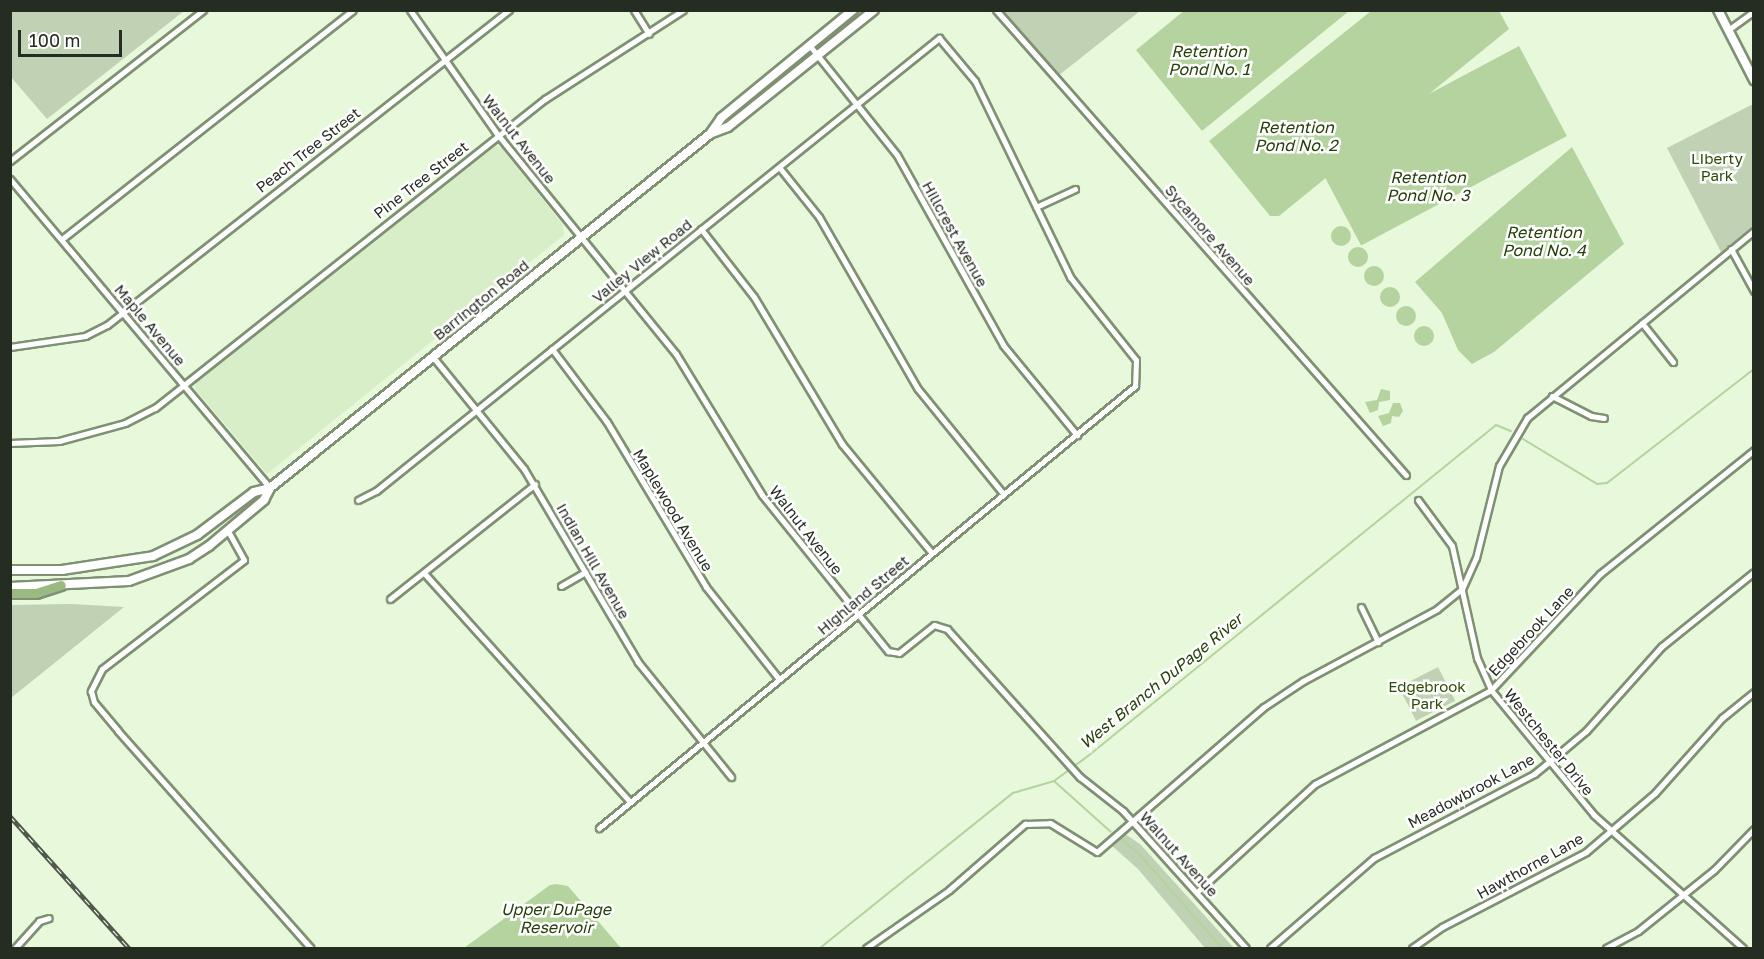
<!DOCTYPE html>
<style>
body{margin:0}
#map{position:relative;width:1764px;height:959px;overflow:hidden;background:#e7f9da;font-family:"Golos Text",sans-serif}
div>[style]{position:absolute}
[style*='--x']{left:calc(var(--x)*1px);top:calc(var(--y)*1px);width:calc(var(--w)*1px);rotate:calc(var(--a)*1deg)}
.built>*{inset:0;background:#d7eec8}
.green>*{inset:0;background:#c0d2b3;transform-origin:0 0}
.water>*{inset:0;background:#b5d39f;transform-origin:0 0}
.round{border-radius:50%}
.stream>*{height:2px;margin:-1px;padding:0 1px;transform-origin:1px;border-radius:1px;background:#b5d39f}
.roads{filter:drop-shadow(2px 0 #7f9073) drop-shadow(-2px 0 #7f9073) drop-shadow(0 2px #7f9073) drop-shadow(0 -2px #7f9073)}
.minor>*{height:5px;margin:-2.5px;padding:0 2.5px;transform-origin:2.5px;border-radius:2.5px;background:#fff}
.secondary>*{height:8px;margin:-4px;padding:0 4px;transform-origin:4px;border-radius:4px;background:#fff}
.trunk>*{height:9px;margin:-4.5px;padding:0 4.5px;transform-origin:4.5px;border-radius:4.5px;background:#9aba82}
.rail>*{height:4.5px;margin-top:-2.25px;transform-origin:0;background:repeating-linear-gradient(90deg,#fff 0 7px,#50594a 0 14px);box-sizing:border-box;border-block:2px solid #50594a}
span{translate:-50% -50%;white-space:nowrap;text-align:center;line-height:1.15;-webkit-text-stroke:5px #fff;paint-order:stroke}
.street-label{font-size:15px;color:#252c21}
.park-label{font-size:15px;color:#2a4c00}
.water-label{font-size:16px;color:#254009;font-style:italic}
.frame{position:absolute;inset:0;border:12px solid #252c21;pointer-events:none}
.scale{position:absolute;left:18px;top:30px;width:104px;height:27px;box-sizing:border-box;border:3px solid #252c21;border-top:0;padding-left:8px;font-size:18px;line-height:21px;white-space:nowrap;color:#252c21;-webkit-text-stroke:4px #fff;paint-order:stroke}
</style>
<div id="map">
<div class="built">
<i style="clip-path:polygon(495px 145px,502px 148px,563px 225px,564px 235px,267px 474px,195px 389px,196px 379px)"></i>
</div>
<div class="green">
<i style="clip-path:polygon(10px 11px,11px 10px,184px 11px,47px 119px,11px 77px)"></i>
<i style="clip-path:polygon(1003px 11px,1140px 11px,1058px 76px)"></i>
<i style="clip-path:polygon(1753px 104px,1753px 226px,1721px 252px,1667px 148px)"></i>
<i style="clip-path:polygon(71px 604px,124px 607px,11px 698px,11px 605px)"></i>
<i style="left:1438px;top:667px;width:38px;height:44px;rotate:63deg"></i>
<i style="clip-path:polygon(1122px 832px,1140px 844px,1234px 948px,1205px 948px,1138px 869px,1111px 845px)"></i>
</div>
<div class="water">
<i style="clip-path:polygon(1185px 10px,1349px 10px,1349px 11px,1202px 131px,1136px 50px)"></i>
<i style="clip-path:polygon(1371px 11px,1499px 11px,1509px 29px,1279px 216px,1270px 216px,1209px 141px)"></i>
<i style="left:1519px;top:46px;width:102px;height:233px;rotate:62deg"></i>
<i style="clip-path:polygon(1572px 147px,1624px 244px,1494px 352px,1472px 364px,1458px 350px,1442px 313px,1415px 282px)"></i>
<i class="round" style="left:1331px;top:226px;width:20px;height:20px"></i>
<i class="round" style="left:1348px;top:247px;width:20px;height:20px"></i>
<i class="round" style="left:1364px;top:266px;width:20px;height:20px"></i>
<i class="round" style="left:1380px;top:287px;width:20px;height:20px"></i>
<i class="round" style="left:1396px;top:306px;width:20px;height:20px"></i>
<i class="round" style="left:1414px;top:326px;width:20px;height:20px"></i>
<i style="clip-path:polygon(1381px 389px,1390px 391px,1390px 400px,1379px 402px,1378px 410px,1370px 413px,1365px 402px,1377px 400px)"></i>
<i style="clip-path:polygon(1393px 403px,1400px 403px,1403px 411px,1399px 417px,1392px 416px,1391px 423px,1383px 426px,1378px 416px,1389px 413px)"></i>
<i style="clip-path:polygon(556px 884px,568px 886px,621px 948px,464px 948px,550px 885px)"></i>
</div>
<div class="stream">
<i style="--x:1523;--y:439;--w:87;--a:31.3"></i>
<i style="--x:1597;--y:484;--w:10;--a:-6"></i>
<i style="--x:1607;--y:483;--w:186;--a:-37.8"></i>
<i style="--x:1054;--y:781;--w:76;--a:41.8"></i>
<i style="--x:1118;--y:837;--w:27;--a:39"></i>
<i style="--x:1139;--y:854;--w:125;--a:48.6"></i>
<i style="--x:820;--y:948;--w:248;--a:-38.8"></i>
<i style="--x:1013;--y:793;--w:43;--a:-16.3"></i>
<i style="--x:1054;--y:781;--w:42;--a:-36.3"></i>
<i style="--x:1088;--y:756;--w:525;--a:-39.05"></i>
<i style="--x:1496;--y:425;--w:16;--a:22"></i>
</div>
<div class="roads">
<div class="minor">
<i style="--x:410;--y:10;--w:153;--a:54.9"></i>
<i style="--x:498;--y:135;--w:282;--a:50.9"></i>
<i style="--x:676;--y:354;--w:165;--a:58.6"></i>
<i style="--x:762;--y:495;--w:201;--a:51.1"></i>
<i style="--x:888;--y:651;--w:11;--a:10"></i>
<i style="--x:899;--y:653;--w:45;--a:-38.7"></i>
<i style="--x:934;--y:625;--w:14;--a:17"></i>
<i style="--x:947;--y:629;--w:199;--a:48.1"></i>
<i style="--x:1080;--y:777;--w:55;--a:38.3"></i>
<i style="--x:1123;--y:811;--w:184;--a:48.1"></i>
<i style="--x:634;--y:10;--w:28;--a:58"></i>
<i style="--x:996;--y:10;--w:620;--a:48.6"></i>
<i style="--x:1728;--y:30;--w:32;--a:-36"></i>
<i style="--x:810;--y:46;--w:139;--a:51.4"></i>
<i style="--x:897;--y:155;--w:218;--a:60.8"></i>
<i style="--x:1003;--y:345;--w:117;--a:50.6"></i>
<i style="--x:10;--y:161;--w:245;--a:-38"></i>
<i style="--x:779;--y:167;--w:64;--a:51.3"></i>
<i style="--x:819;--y:217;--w:198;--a:60.1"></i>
<i style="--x:918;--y:389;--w:136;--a:50.9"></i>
<i style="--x:10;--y:179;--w:404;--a:49.9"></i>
<i style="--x:1036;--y:207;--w:43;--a:-24.8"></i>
<i style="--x:701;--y:229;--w:86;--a:52.1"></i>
<i style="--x:754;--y:297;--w:171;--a:59.1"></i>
<i style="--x:842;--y:444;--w:141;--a:50.5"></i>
<i style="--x:62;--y:239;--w:370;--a:-38.2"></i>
<i style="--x:1731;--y:249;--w:48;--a:61.3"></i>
<i style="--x:1642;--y:323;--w:50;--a:51.5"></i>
<i style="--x:10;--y:347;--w:76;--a:-8.3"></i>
<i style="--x:85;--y:336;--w:25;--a:-27"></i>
<i style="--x:107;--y:325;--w:511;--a:-38.08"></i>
<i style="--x:552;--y:349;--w:91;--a:53"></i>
<i style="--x:607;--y:422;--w:192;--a:59"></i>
<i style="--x:706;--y:587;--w:117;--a:51.6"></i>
<i style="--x:433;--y:357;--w:144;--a:50.9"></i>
<i style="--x:524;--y:469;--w:224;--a:59.4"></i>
<i style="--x:638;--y:662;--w:148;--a:51"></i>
<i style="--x:1552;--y:396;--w:44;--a:27.1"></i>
<i style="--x:1591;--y:416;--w:13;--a:9"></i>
<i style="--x:10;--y:443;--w:49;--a:-2.3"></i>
<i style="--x:59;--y:441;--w:68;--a:-15.3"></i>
<i style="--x:125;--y:423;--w:34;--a:-27"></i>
<i style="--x:155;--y:408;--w:498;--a:-38.4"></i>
<i style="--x:545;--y:99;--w:164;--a:-32.8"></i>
<i style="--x:358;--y:500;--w:20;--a:-27"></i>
<i style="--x:376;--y:491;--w:723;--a:-38.82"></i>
<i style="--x:939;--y:38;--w:56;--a:50.1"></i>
<i style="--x:975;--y:81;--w:218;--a:64.1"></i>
<i style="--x:1070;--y:277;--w:106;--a:51.5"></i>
<i style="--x:1136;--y:360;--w:26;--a:92"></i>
<i style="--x:1135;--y:386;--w:695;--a:140.49"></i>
<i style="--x:1418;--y:500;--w:57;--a:53.5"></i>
<i style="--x:1452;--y:546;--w:115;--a:77.4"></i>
<i style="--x:1477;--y:658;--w:35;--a:66"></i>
<i style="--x:1491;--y:690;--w:162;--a:50.5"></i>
<i style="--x:1594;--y:815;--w:200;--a:41.8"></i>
<i style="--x:228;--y:531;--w:33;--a:61"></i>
<i style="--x:244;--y:560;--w:179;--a:142.5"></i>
<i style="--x:102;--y:669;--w:25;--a:117"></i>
<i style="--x:91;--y:691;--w:11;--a:75"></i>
<i style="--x:94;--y:702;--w:38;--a:50"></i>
<i style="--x:118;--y:731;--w:290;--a:48.4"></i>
<i style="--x:424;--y:573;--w:308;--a:48"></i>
<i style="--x:561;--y:586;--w:28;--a:-30"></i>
<i style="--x:390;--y:599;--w:185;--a:-38.4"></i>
<i style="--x:1361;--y:607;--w:39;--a:64"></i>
<i style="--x:1197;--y:892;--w:160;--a:-42.5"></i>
<i style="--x:1315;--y:784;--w:200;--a:-28.1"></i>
<i style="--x:1491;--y:690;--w:159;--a:-46.8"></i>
<i style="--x:1600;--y:574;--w:198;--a:-38.8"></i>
<i style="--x:15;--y:948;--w:36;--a:-48"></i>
<i style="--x:39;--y:921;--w:10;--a:-17"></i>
<i style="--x:866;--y:948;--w:101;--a:-34.9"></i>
<i style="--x:949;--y:890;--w:101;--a:-41"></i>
<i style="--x:1025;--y:824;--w:25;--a:-2"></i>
<i style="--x:1050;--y:823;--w:55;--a:31.7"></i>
<i style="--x:1097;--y:852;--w:221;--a:-41"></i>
<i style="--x:1264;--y:707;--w:47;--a:-33.7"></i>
<i style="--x:1303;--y:681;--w:152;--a:-28.2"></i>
<i style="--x:1437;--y:609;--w:32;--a:-39"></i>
<i style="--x:1462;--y:589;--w:34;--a:-66"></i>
<i style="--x:1476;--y:558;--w:95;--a:-76"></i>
<i style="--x:1499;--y:466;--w:56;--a:-59.7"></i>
<i style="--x:1527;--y:418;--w:294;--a:-39.5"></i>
<i style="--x:1270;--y:948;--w:138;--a:-40.9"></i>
<i style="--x:1374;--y:858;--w:181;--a:-27.7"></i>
<i style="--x:1534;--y:774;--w:19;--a:-39"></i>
<i style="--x:1549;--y:762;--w:48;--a:-40"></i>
<i style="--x:1586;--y:731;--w:113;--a:-48.2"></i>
<i style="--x:1661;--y:647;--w:119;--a:-38.9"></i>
<i style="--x:1412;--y:948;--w:37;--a:-35"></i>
<i style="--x:1442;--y:927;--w:162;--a:-27.5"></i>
<i style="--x:1586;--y:852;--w:91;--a:-40.5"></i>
<i style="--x:1655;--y:793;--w:101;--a:-48.2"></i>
<i style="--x:1722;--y:718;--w:41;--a:-39.1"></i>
<i style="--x:1606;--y:948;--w:36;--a:-28"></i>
<i style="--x:1638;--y:931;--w:97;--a:-38.8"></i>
<i style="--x:1714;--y:870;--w:57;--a:-45.7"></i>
</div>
<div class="secondary">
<i style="--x:1718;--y:10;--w:79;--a:62.8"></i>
<i style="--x:712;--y:133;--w:17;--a:-21"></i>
<i style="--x:728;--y:127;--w:187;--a:-38.7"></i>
<i style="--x:10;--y:570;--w:52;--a:0"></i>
<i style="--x:62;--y:570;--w:92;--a:-8.7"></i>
<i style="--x:153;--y:556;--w:49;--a:-25.5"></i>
<i style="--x:197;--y:535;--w:71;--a:-37"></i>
<i style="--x:254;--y:492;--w:16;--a:-14"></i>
<i style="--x:10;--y:587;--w:119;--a:-2.9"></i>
<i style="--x:129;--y:581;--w:64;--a:-20.1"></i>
<i style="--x:189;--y:559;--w:24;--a:-33"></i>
<i style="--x:209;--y:546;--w:72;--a:-39.9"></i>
<i style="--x:264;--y:500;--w:13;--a:-63"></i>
<i style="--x:270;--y:488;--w:565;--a:-38.82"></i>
<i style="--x:710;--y:134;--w:19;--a:-55"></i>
<i style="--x:721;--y:118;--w:171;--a:-39.3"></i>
</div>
<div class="trunk">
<i style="--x:10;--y:593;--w:26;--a:0"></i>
<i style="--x:36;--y:593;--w:26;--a:-18"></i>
</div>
</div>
<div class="rail">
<i style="--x:10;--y:816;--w:178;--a:48"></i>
</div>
<div class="street-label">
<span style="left:519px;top:139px;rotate:52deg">Walnut Avenue</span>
<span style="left:308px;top:150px;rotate:-38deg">Peach Tree Street</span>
<span style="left:421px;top:180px;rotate:-38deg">Pine Tree Street</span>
<span style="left:955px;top:234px;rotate:61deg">Hillcrest Avenue</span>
<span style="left:1210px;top:235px;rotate:49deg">Sycamore Avenue</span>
<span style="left:642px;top:261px;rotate:-39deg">Valley View Road</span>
<span style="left:481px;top:300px;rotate:-39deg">Barrington Road</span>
<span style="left:150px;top:325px;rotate:50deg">Maple Avenue</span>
<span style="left:673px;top:510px;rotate:59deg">Maplewood Avenue</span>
<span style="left:806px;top:530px;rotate:52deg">Walnut Avenue</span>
<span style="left:593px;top:561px;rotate:60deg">Indian Hill Avenue</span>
<span style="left:863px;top:595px;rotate:-40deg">Highland Street</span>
<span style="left:1531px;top:631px;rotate:-47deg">Edgebrook Lane</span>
<span style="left:1549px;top:742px;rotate:51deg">Westchester Drive</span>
<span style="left:1471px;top:791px;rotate:-28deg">Meadowbrook Lane</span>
<span style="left:1179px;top:854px;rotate:48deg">Walnut Avenue</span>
<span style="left:1530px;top:866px;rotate:-29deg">Hawthorne Lane</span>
</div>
<div class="park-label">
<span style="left:1717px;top:167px">LIberty<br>Park</span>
<span style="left:1427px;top:695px">Edgebrook<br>Park</span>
</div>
<div class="water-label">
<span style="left:1209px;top:60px">Retention<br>Pond No. 1</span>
<span style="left:1296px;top:136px">Retention<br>Pond No. 2</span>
<span style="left:1428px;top:186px">Retention<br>Pond No. 3</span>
<span style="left:1544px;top:241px">Retention<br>Pond No. 4</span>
<span style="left:1161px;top:681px;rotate:-39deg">West Branch DuPage River</span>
<span style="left:556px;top:918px">Upper DuPage<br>Reservoir</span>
</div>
<div class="frame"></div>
<div class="scale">100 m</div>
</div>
